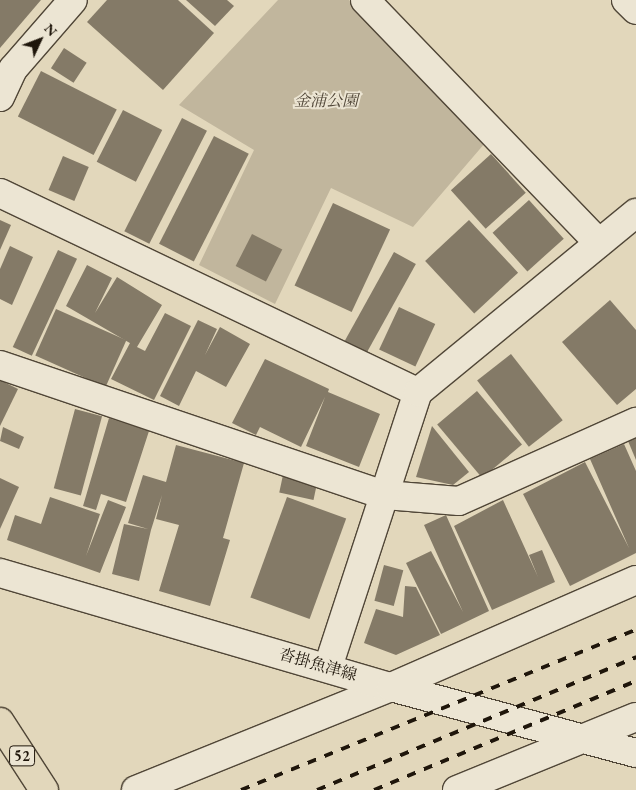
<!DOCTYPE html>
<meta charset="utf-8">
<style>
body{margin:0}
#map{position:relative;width:636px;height:790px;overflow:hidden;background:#e2d7bb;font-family:"EB Garamond","Noto Serif JP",serif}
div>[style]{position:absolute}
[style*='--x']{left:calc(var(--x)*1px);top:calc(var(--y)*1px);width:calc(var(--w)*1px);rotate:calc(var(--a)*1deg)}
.green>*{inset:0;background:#c1b69d}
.building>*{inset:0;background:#847a67;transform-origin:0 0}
.roads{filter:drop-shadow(1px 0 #504637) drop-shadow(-1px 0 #504637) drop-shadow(0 1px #504637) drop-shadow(0 -1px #504637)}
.street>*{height:28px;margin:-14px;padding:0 14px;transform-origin:14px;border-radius:14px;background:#ece5d3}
.secondary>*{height:28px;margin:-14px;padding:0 14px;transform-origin:14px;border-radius:14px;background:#ece5d3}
.primary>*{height:28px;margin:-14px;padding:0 14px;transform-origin:14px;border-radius:14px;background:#e2d7bb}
.rail>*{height:4px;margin-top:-2px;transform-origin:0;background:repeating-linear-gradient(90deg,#1f160b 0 9px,transparent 0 18px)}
span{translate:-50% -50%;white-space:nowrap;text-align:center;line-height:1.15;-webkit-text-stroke:4px #ece5d3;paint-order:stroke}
.shield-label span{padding:1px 4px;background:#ece5d3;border:1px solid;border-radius:4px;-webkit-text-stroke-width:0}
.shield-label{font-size:15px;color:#1f160b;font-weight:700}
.park-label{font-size:16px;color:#504637;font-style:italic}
.street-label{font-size:16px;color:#1f160b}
.north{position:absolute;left:15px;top:15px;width:50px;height:50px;-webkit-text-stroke:4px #ece5d3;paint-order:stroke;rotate:47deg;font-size:14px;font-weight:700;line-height:20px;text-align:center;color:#1f160b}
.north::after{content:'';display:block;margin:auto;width:18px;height:22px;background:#1f160b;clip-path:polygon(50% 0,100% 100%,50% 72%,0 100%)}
</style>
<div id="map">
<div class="green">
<i style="clip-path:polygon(278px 0,349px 0,485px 143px,413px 227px,331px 188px,275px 304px,199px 265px,254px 150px,179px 105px)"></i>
</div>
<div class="building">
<i style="clip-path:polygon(0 0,41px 0,0 48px)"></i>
<i style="clip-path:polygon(107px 0,178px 0,214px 33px,163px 90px,87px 22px)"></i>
<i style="clip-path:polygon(186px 0,227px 0,234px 6px,215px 26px)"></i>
<i style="left:64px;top:48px;width:27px;height:24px;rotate:33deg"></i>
<i style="left:41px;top:71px;width:85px;height:51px;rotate:27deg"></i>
<i style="left:123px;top:110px;width:44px;height:58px;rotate:27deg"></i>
<i style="left:182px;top:118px;width:28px;height:127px;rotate:27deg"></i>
<i style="left:214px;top:136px;width:39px;height:121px;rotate:27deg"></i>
<i style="left:491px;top:154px;width:52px;height:54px;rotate:48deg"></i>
<i style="left:63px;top:156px;width:28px;height:37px;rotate:23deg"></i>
<i style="left:529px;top:200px;width:52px;height:49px;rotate:48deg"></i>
<i style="left:333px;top:203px;width:63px;height:91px;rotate:25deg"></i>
<i style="clip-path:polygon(0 220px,11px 225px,0 250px)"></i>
<i style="left:469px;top:220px;width:72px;height:60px;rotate:47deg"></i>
<i style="left:252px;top:234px;width:34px;height:36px;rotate:27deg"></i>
<i style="clip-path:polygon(10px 246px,33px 257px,12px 305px,0 299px,0 269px)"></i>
<i style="left:58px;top:250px;width:21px;height:107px;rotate:25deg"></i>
<i style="left:394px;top:252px;width:25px;height:102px;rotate:29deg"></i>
<i style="clip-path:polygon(87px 265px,112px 278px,95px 313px,117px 277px,162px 305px,137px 347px,145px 351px,165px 313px,191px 326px,154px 400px,111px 379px,130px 343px,135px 346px,66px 306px)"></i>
<i style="clip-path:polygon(610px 300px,636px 330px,636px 389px,617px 405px,562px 342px)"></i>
<i style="left:399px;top:307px;width:40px;height:47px;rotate:25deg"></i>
<i style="left:56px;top:309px;width:77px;height:51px;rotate:24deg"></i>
<i style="clip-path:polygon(198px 320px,217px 329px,205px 355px,220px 327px,250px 344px,226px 387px,196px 371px,179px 406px,160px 396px)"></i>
<i style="left:511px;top:354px;width:84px;height:43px;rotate:52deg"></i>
<i style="clip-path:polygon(265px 359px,329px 389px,328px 392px,380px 414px,359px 467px,306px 446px,325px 397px,301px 447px,260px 427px,256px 435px,232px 423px)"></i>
<i style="clip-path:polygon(0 380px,18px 389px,0 426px)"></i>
<i style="left:477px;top:391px;width:70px;height:52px;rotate:50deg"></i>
<i style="left:75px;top:409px;width:28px;height:82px;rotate:15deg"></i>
<i style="clip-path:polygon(109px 418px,149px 431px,126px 502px,101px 494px,96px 510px,83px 506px)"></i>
<i style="clip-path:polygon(432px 426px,469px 472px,453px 485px,416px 477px)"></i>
<i style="clip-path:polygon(3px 427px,24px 437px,19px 449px,0 441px)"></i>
<i style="clip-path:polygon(636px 438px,636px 460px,628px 441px)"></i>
<i style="clip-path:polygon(624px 444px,636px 471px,636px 553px,570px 586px,523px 494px,585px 462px,629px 548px,590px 459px)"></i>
<i style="clip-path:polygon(176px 445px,244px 463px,223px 538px,230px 540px,210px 606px,159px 591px,179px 525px,156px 519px,162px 495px,151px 530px,139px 581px,112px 574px,124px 524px,148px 529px,128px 523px,143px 475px,166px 482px)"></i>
<i style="left:283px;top:475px;width:35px;height:18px;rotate:12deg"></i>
<i style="clip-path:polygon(0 478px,19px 487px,0 529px)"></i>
<i style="clip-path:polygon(50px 497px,100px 514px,86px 556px,108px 500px,126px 507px,100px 573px,7px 540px,15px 515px,41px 524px)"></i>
<i style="left:287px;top:497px;width:63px;height:107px;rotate:20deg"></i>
<i style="clip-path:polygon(503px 500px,538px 577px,529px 555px,542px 550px,555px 582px,492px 610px,454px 526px)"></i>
<i style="clip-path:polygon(446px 515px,489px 611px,441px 634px,406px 563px,431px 551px,463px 612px,424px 525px)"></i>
<i style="left:384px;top:565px;width:20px;height:37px;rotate:15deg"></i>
<i style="clip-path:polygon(405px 586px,416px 587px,440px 635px,396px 655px,364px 643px,376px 609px,403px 617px)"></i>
</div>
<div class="roads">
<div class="street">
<i style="--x:365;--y:0;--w:337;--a:46.1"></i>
<i style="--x:0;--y:97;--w:31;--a:-65"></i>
<i style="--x:13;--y:69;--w:91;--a:-49"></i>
<i style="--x:0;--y:193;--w:463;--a:25.5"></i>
<i style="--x:0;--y:365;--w:406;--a:18.7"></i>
<i style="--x:385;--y:495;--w:74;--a:4.6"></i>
<i style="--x:459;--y:501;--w:194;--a:-24.1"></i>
<i style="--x:328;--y:667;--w:289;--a:-71.9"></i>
<i style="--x:418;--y:392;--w:282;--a:-39.4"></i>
<i style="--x:136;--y:790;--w:275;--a:-22"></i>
<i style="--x:391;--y:687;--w:267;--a:-23.6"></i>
<i style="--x:457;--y:790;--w:193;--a:-22.2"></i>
</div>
<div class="secondary">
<i style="--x:626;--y:0;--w:14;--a:45"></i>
<i style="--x:0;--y:573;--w:407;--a:16.3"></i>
<i style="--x:391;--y:687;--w:254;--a:15.1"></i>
</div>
<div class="primary">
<i style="--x:0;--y:722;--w:81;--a:57.1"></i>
</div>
</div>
<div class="rail">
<i style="--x:241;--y:790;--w:426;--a:-22.1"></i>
<i style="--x:317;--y:790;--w:346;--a:-22.6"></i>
<i style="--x:374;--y:790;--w:284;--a:-22.6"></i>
</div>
<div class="shield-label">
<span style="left:22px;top:756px">52</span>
</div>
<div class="park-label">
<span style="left:326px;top:101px">金浦公園</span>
</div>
<div class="street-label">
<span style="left:318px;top:665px;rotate:16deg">沓掛魚津線</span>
</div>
<div class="north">N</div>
</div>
